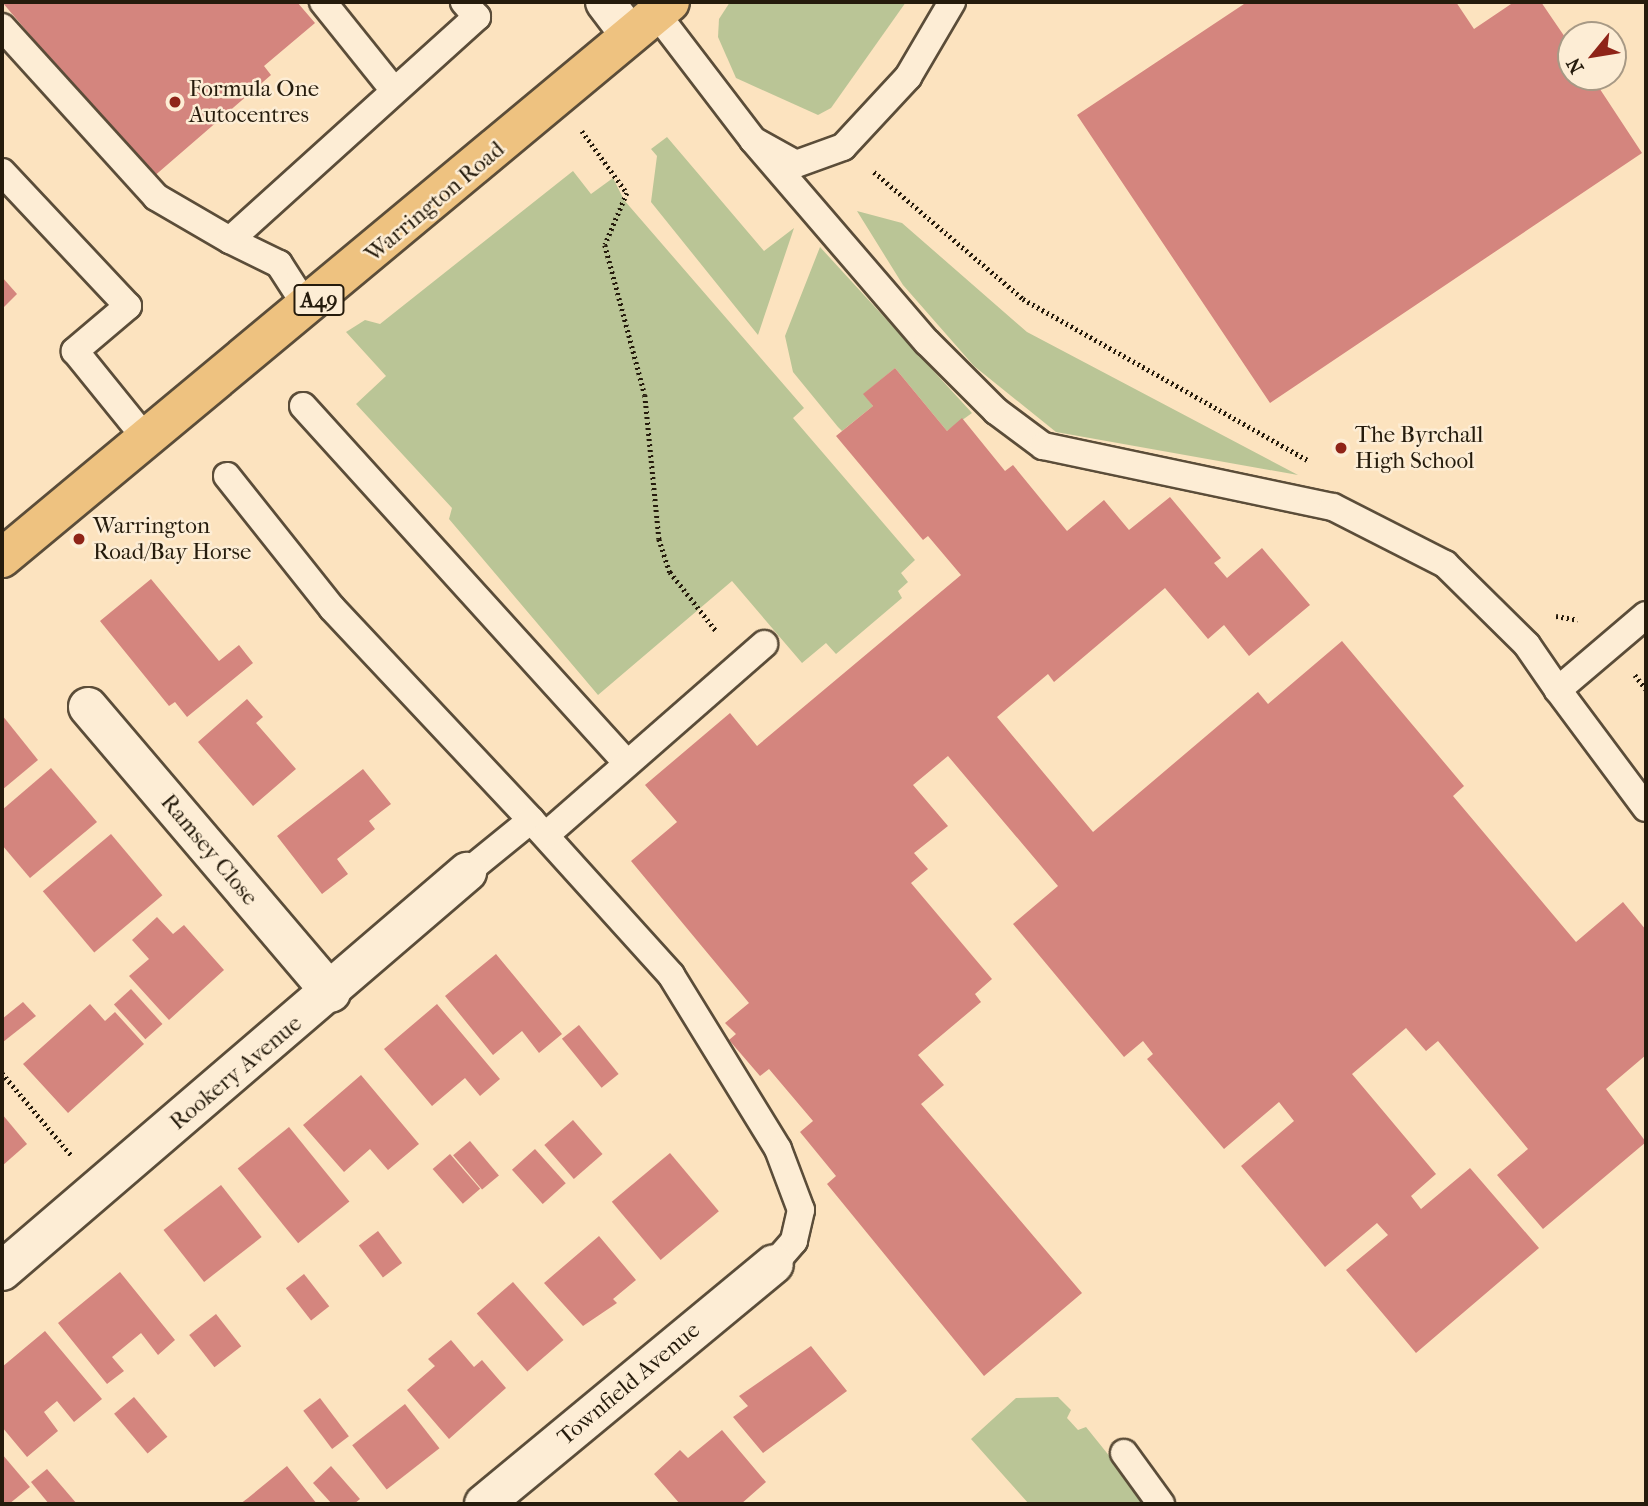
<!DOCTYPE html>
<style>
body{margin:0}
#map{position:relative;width:1648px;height:1506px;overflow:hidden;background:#fce3bf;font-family:"IM FELL French Canon",serif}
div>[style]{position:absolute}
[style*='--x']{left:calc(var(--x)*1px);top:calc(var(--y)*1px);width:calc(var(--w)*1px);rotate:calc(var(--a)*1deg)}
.green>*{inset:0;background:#bac596}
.building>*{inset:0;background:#d4857e;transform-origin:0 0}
.path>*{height:4.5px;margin-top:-2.25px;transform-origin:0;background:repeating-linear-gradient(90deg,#251b0c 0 2px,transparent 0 5.5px)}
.roads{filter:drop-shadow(2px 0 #5b4d39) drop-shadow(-2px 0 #5b4d39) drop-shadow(0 2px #5b4d39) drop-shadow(0 -2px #5b4d39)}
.lane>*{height:26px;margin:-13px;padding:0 13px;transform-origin:13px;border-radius:13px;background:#fdedd5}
.street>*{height:38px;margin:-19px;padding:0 19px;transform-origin:19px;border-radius:19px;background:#fdedd5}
.primary>*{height:38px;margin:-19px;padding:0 19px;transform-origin:19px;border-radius:19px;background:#eec280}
.dots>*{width:19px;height:19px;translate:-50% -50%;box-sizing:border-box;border:4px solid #fdedd5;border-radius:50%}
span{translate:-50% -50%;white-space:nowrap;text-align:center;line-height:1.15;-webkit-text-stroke:5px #fdedd5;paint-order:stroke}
.shield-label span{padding:2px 5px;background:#fdedd5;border:2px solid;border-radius:5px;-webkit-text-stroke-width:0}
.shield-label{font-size:21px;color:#251b0c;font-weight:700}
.poi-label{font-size:23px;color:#251b0c}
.left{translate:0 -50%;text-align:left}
.street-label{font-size:23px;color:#251b0c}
.frame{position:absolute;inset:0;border:4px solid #251b0c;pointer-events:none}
.north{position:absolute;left:1557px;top:21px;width:70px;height:70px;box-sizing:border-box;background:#fdedd5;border:2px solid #a79985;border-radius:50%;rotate:240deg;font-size:19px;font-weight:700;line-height:28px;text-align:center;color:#251b0c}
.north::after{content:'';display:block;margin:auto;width:24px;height:32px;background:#8f2418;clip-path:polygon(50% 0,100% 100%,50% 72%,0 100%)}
</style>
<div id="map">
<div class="green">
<i style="clip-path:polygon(730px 2px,906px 2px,831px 108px,818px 115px,736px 78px,718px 37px,719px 19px)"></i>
<i style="clip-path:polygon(667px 137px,764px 251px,794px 228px,758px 335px,651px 202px,657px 156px,651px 149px)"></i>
<i style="clip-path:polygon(573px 171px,591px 194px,613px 178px,624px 200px,804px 408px,793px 418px,915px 560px,901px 573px,908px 582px,898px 591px,902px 598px,836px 654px,826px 643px,802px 663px,732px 581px,598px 695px,449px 519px,452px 508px,356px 404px,386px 376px,346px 332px,365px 320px,380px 324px)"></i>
<i style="clip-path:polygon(857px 211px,902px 223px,1027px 332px,1298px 475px,1056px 432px,974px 366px,903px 285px)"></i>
<i style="clip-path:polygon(820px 247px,972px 413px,947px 431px,895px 368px,864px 394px,873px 406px,842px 431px,838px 427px,793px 372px,785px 336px)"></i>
<i style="clip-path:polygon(1058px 1397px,1071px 1410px,1067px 1418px,1078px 1430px,1086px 1427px,1148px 1504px,1029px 1504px,971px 1439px,1016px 1398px)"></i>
</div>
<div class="building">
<i style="clip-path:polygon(2px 2px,297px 2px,315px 23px,264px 66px,271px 75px,152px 178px)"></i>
<i style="clip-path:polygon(1247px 2px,1456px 2px,1474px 29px,1514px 2px,1541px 2px,1571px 46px,1571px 77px,1592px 77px,1642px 153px,1270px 403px,1077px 115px)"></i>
<i style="clip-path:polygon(2px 277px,17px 294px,2px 309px)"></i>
<i style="clip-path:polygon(895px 368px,947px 431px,962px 418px,1005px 471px,1013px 465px,1067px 531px,1104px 500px,1129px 530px,1170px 497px,1221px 558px,1214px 563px,1227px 578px,1262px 548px,1310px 605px,1249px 656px,1224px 625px,1208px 639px,1165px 588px,1054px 682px,1048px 674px,997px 717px,1093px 832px,1258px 692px,1268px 704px,1342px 641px,1464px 786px,1453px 796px,1576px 942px,1623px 902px,1646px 930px,1646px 1055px,1606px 1089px,1646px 1142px,1543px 1229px,1497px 1175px,1528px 1149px,1438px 1041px,1426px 1051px,1406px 1028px,1352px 1074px,1436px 1174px,1411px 1196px,1421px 1209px,1470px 1168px,1539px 1248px,1416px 1353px,1346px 1270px,1388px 1235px,1377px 1223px,1325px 1267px,1241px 1166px,1294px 1121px,1279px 1102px,1224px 1149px,1147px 1059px,1153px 1054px,1143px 1041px,1124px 1057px,1013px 924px,1058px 886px,948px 756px,913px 785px,948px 826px,914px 853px,928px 869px,911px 883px,992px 979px,975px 994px,981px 1002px,918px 1055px,944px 1085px,921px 1104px,1082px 1293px,984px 1376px,827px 1184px,836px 1176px,800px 1132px,813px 1121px,769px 1069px,760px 1076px,729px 1040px,736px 1034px,725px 1023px,749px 1003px,631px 861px,677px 822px,645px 785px,730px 713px,757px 746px,961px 575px,928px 536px,923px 540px,836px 436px,873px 406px,863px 394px)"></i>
<i style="clip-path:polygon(151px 579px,219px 661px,239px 645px,253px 663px,187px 717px,175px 702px,169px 706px,100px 621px)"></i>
<i style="clip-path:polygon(247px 699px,263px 717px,256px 723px,296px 769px,253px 806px,198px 742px)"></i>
<i style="clip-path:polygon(2px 715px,38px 760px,2px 790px)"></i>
<i style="clip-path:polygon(51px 768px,97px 822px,30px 878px,2px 845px,2px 810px)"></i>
<i style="clip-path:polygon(363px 769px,391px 804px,369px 821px,375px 829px,337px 859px,348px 874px,322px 894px,277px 836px)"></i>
<i style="left:111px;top:834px;width:80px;height:89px;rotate:50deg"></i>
<i style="clip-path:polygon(157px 917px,173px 934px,184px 925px,224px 970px,169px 1020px,129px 976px,149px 959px,132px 940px)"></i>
<i style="clip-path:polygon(496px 954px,562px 1034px,539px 1053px,522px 1031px,493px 1055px,445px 996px)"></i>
<i style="left:131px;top:989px;width:47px;height:23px;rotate:48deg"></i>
<i style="clip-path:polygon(23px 1002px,36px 1016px,3px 1042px,2px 1019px)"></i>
<i style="clip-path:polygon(90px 1004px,105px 1021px,115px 1012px,144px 1044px,68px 1113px,23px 1064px)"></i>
<i style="clip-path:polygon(437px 1004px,500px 1079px,480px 1096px,465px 1078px,432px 1106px,384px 1049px)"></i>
<i style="left:579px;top:1025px;width:63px;height:22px;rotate:51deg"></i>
<i style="clip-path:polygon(361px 1075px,419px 1144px,388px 1170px,370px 1149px,344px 1172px,303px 1125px)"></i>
<i style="clip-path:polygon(2px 1114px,27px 1144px,2px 1166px)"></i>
<i style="left:573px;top:1120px;width:45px;height:38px;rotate:49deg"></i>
<i style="left:289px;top:1127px;width:96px;height:66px;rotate:51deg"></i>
<i style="left:470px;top:1141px;width:45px;height:22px;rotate:50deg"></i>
<i style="left:535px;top:1149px;width:46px;height:31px;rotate:48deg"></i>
<i style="left:670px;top:1153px;width:76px;height:76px;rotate:50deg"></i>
<i style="left:450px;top:1154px;width:46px;height:23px;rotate:49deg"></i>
<i style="left:221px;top:1185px;width:66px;height:73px;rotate:52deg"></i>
<i style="left:378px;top:1231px;width:40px;height:24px;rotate:53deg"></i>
<i style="clip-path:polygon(599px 1236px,636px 1280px,613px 1299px,617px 1303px,583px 1326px,544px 1283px)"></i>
<i style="clip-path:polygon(120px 1272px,175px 1340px,158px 1355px,141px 1333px,112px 1357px,124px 1371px,107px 1384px,58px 1323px)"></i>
<i style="left:304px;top:1274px;width:41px;height:23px;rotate:52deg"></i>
<i style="left:513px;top:1282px;width:77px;height:48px;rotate:49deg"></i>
<i style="left:216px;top:1314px;width:41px;height:34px;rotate:52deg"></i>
<i style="clip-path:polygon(45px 1331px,102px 1399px,74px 1422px,57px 1401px,44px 1412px,58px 1431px,27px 1457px,2px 1427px,2px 1367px)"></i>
<i style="clip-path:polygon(451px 1340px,474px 1367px,482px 1360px,506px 1388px,449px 1439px,407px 1390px,435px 1366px,428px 1359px)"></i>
<i style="clip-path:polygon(811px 1346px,847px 1391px,763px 1453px,733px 1417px,748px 1406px,739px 1396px)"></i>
<i style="left:134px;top:1397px;width:52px;height:26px;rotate:50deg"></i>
<i style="left:320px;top:1398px;width:48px;height:21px;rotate:53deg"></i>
<i style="left:405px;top:1404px;width:56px;height:67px;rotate:52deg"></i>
<i style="clip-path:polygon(722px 1430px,766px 1482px,741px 1504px,680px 1504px,654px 1474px,680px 1450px,688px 1458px)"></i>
<i style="clip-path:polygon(2px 1454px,30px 1487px,9px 1504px,2px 1504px)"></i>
<i style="clip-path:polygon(287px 1466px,317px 1504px,240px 1504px,248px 1498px)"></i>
<i style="clip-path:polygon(331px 1466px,360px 1499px,354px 1504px,332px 1504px,313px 1483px)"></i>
<i style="clip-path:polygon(47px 1469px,77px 1504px,49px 1504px,31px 1482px)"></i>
</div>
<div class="path">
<i style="--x:582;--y:131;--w:77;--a:54"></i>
<i style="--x:627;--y:193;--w:56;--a:112.9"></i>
<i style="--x:605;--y:245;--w:155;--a:75.1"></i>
<i style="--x:645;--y:395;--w:145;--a:84.4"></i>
<i style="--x:659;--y:539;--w:35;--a:72"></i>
<i style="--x:670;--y:572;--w:76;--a:51.9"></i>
<i style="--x:874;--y:172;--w:196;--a:40.4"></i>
<i style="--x:1023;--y:299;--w:327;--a:29.5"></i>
<i style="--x:1556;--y:616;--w:22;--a:10"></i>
<i style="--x:1635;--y:675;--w:18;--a:52"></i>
<i style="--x:2;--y:1073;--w:107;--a:49.9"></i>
</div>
<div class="roads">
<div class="lane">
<i style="--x:323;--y:2;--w:110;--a:51.3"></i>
<i style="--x:656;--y:13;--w:160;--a:52.6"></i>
<i style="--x:753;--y:140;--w:49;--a:29.2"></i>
<i style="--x:796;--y:164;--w:50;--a:-19.9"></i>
<i style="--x:843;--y:147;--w:96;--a:-47.1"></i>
<i style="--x:908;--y:77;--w:87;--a:-59.6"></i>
<i style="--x:2;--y:27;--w:229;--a:47.8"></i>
<i style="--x:156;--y:197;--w:86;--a:30.2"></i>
<i style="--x:753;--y:140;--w:267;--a:49.3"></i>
<i style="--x:927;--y:342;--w:98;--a:45"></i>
<i style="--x:996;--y:411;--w:59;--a:36.7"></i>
<i style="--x:1043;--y:446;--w:296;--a:11.9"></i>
<i style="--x:1333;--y:507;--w:126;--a:27"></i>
<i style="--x:1445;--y:564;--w:115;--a:44.6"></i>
<i style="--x:1527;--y:645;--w:55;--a:55.4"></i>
<i style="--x:2;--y:172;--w:184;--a:46.8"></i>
<i style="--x:128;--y:306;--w:70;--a:139.7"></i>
<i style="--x:75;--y:351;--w:114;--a:51"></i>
<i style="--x:308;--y:309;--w:54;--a:-122.8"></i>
<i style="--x:279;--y:264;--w:55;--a:-153.9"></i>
<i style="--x:230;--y:240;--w:333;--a:-42.1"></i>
<i style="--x:477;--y:17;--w:20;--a:-131"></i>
<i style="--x:303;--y:406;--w:481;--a:47.8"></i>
<i style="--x:227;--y:476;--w:169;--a:51.5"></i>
<i style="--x:332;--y:608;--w:291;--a:46.8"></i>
<i style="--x:531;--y:820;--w:82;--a:140.9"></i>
<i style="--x:1646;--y:615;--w:116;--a:139.6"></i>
<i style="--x:1558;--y:690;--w:147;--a:53.3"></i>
<i style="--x:531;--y:820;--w:209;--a:47.9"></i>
<i style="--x:671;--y:975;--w:204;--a:58.4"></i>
<i style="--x:778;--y:1149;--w:65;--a:69.3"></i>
<i style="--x:801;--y:1210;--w:32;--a:103"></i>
<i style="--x:794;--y:1241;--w:30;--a:131"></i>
<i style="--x:546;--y:835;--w:290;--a:-41.2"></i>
<i style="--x:1124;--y:1453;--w:63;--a:54"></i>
</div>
<div class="street">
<i style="--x:605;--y:2;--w:41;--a:52.9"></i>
<i style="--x:88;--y:707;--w:375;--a:49.6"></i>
<i style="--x:2;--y:1271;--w:613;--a:-40.63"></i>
<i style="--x:484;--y:1504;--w:376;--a:-39.6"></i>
</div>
<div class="primary">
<i style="--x:2;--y:558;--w:869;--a:-39.77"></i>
</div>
</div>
<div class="dots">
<i style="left:175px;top:102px;background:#8f2418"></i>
<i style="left:1341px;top:448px;background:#8f2418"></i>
<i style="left:79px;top:539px;background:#8f2418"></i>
</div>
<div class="shield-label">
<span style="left:319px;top:300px">A49</span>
</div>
<div class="poi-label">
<span class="left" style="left:189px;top:102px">Formula One<br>Autocentres</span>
<span class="left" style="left:1355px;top:448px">The Byrchall<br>High School</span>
<span class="left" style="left:93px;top:539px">Warrington<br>Road/Bay Horse</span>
</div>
<div class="street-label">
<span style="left:435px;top:202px;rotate:-40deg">Warrington Road</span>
<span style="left:209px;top:850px;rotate:50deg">Ramsey Close</span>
<span style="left:236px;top:1073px;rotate:-40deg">Rookery Avenue</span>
<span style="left:629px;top:1384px;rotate:-40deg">Townfield Avenue</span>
</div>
<div class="frame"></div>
<div class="north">N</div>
</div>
